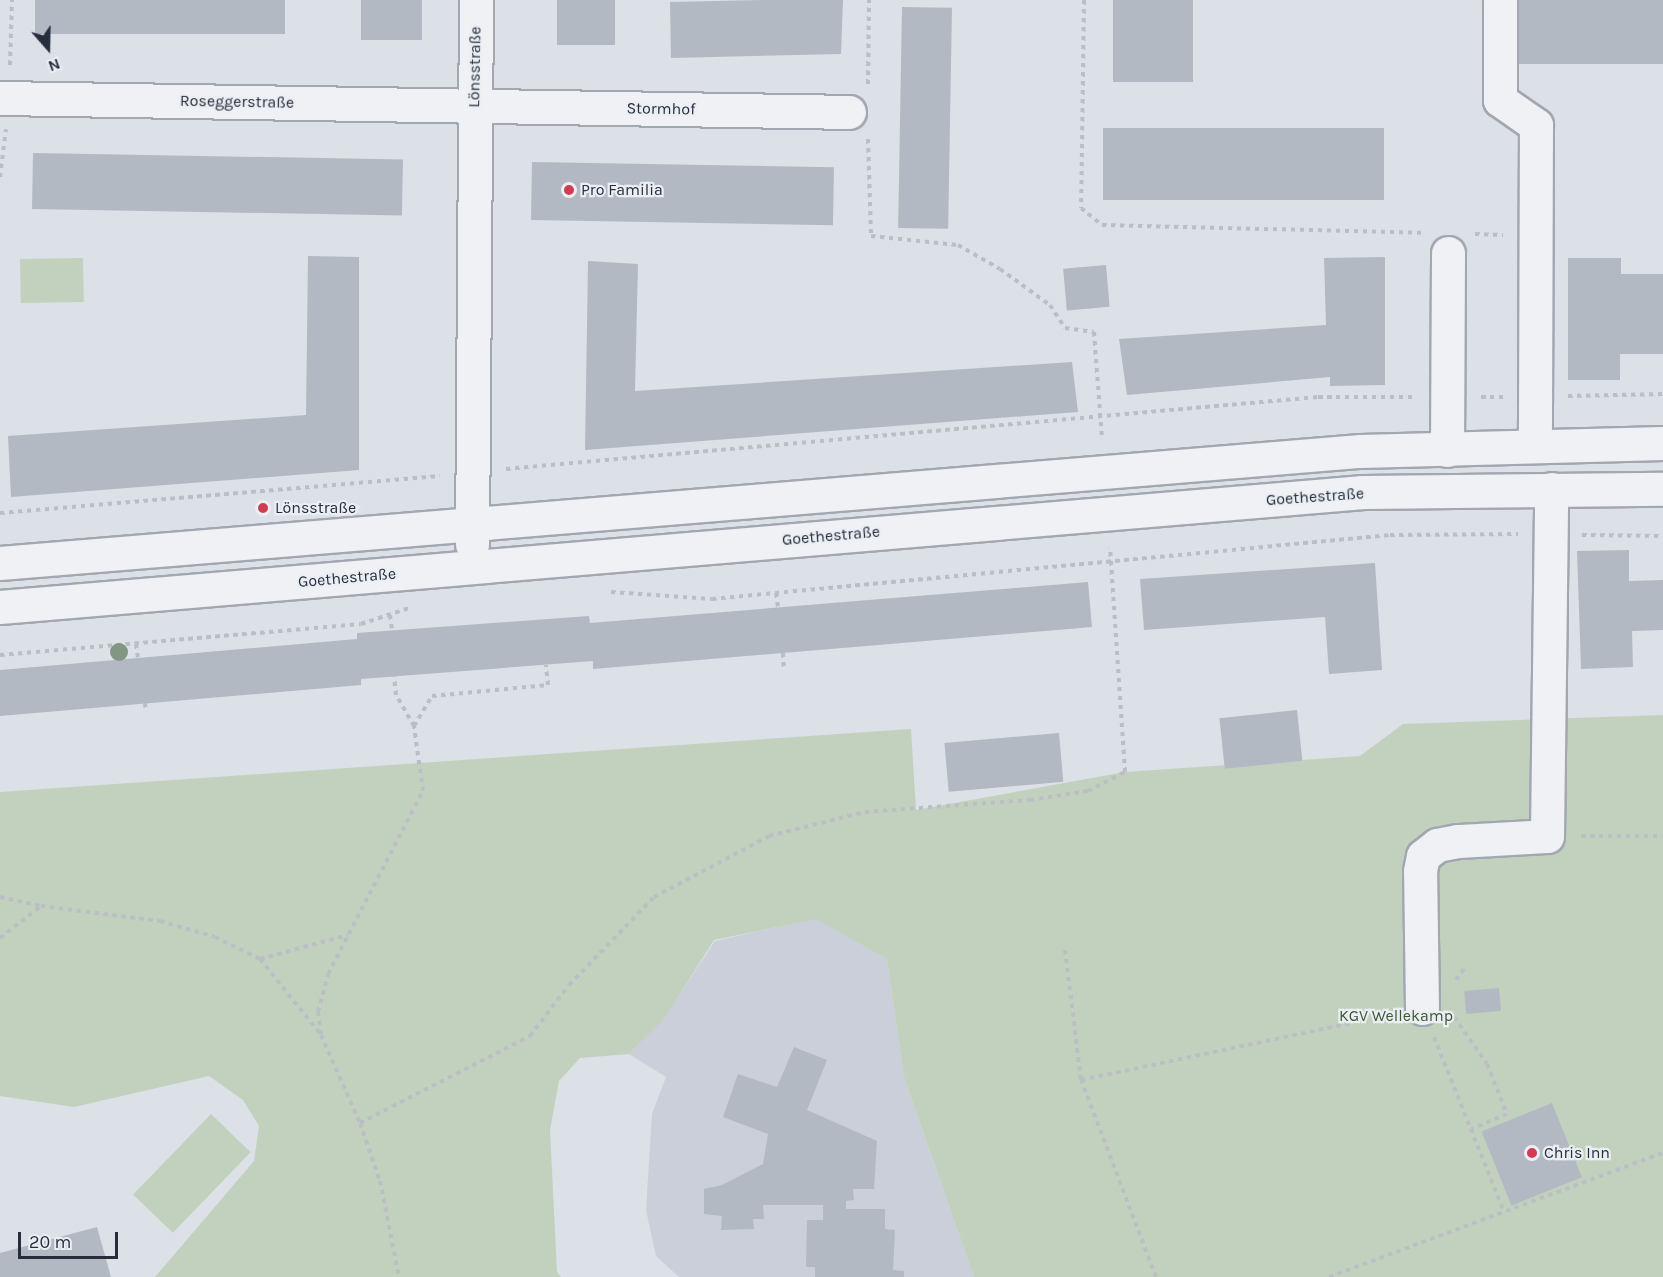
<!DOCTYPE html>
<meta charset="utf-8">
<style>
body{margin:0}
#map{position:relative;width:1663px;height:1277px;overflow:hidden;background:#dce0e7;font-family:Karla,sans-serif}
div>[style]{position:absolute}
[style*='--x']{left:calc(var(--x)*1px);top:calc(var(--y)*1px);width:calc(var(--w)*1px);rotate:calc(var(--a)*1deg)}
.built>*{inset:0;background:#cacfd9}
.green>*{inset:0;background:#c2d1bd;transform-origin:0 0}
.building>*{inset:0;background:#b3b9c3;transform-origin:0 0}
.path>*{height:4px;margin-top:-2px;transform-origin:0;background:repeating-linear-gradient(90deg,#bbbec5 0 4.5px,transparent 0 9px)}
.roads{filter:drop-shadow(2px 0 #a2a7b1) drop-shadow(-2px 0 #a2a7b1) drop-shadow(0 2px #a2a7b1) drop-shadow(0 -2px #a2a7b1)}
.minor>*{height:33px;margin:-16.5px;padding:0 16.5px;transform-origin:16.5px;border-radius:16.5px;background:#eff1f5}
.trees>*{width:18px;height:18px;margin:-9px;border-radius:50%;background:#839684}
.dots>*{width:16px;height:16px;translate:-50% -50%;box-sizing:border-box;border:3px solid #ebeff4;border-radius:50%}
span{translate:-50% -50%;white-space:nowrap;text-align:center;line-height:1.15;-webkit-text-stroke:4.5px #ebeff4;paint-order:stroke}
.street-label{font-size:16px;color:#262e3d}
.poi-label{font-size:16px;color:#262e3d}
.left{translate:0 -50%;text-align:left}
.park-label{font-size:16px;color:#3a5933}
.north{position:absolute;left:18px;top:18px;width:60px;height:60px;-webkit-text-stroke:4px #ebeff4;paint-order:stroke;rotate:160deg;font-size:16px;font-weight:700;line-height:24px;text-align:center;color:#262e3d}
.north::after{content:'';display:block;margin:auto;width:21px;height:27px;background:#262e3d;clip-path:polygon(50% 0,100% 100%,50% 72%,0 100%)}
.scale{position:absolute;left:18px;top:1232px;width:100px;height:27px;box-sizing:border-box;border:3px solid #262e3d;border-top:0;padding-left:8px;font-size:18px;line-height:21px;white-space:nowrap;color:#262e3d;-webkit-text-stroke:4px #ebeff4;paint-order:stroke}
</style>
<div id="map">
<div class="built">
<i style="clip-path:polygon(816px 918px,887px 959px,904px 1077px,974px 1277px,679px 1277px,656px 1256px,646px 1210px,652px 1114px,666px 1077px,629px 1054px,664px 1018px,715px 941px)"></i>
</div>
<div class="green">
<i style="left:83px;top:258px;width:44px;height:63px;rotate:89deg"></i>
<i style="clip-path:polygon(1663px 715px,1663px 1277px,974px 1277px,904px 1077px,887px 959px,816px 919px,714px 940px,664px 1019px,629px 1054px,580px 1058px,559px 1081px,550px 1130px,557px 1272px,561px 1277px,155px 1277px,254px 1161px,259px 1126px,243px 1100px,209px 1076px,74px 1107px,0 1096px,0 792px,911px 729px,916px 810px,1125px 772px,1360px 756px,1403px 724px)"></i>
<i style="left:211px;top:1114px;width:55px;height:112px;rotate:44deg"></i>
</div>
<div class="building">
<i style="left:35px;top:0;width:250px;height:34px"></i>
<i style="left:361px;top:0;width:61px;height:40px"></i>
<i style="left:557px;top:0;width:58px;height:45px"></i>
<i style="clip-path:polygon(761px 0,843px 0,841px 54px,671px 58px,670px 2px)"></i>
<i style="left:1113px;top:0;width:80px;height:82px"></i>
<i style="left:1507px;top:0;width:156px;height:64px"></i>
<i style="left:902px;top:7px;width:50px;height:221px;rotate:1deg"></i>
<i style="left:1103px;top:128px;width:281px;height:72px"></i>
<i style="left:33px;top:153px;width:370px;height:56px;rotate:1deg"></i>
<i style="left:532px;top:162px;width:302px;height:58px;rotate:1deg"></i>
<i style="clip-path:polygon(308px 256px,359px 257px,359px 470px,11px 497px,8px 436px,306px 415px)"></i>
<i style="clip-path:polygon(1385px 257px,1385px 385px,1330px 386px,1330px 377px,1127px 395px,1119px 339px,1326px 325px,1324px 258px)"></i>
<i style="clip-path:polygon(1568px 258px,1621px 258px,1621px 274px,1663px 274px,1663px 354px,1620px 354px,1620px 380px,1568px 380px)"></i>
<i style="clip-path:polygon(588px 261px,638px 264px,635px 391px,1072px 362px,1078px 412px,585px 450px)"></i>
<i style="left:1106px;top:265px;width:42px;height:43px;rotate:85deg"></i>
<i style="clip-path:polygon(1629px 550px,1629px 581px,1663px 580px,1663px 630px,1632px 631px,1633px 667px,1581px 669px,1577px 551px)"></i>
<i style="clip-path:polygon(1375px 563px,1382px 670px,1329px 674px,1325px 617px,1144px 630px,1140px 579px)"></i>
<i style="clip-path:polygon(1088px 582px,1092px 627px,593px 669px,593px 661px,361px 679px,361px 685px,0 716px,0 670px,357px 639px,357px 633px,589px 616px,590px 623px)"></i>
<i style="left:1297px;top:710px;width:51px;height:78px;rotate:84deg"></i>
<i style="left:1059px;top:733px;width:49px;height:115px;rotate:85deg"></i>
<i style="left:1499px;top:988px;width:23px;height:35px;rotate:85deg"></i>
<i style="clip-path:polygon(794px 1047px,827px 1060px,807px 1110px,877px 1141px,874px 1189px,853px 1189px,854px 1200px,846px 1201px,846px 1209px,885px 1209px,885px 1229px,895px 1230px,893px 1270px,904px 1271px,904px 1277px,815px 1277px,815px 1267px,806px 1267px,807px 1220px,823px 1220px,823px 1205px,763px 1205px,764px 1219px,753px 1219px,754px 1229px,721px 1230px,722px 1216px,704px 1214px,704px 1189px,722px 1185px,763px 1164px,768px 1134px,723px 1117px,738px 1074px,777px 1087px)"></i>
<i style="left:1552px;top:1103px;width:80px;height:76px;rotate:68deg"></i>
<i style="clip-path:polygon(97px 1227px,111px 1277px,0 1277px,0 1253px)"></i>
</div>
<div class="path">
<i style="--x:1084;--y:0;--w:208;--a:90.8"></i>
<i style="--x:1081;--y:208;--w:27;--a:39"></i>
<i style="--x:1102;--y:225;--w:320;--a:1.4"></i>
<i style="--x:10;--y:65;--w:65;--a:-88.2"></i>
<i style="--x:868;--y:84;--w:84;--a:-89.3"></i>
<i style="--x:868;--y:139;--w:97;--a:88.2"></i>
<i style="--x:871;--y:236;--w:87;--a:5.9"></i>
<i style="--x:958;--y:245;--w:48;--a:29.7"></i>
<i style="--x:1000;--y:269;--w:62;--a:35.8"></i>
<i style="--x:1050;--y:305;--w:27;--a:57"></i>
<i style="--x:1065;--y:328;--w:29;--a:8"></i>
<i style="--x:1094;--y:332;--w:106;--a:85.7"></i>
<i style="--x:0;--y:177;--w:48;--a:-82.9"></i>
<i style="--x:1475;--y:234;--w:28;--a:2"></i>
<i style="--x:1568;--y:396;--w:95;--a:-1.2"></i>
<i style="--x:1481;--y:397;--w:22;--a:0"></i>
<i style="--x:506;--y:469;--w:815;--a:-5.07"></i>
<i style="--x:1318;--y:397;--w:95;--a:0"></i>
<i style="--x:0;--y:513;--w:441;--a:-4.8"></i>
<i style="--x:1582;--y:535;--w:81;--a:0.7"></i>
<i style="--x:611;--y:592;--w:101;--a:4"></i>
<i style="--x:712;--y:599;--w:681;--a:-5.39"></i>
<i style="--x:1390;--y:535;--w:128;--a:-0.4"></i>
<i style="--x:776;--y:593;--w:15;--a:82"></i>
<i style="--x:390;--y:615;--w:15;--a:82"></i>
<i style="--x:136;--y:644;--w:14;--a:82"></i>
<i style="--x:783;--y:653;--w:18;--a:87"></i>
<i style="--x:0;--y:655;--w:362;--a:-4.9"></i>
<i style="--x:361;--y:624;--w:51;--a:-18.4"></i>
<i style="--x:145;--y:703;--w:9;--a:84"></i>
<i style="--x:414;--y:726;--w:35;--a:-59"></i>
<i style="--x:432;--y:696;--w:117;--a:-5.4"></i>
<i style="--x:548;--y:685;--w:20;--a:-96"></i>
<i style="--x:1581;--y:836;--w:82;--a:0"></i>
<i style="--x:0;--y:897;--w:42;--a:12.4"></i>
<i style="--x:0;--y:938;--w:52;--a:-38"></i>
<i style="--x:41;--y:906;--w:120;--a:7.2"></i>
<i style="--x:160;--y:921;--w:57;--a:16.2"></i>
<i style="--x:215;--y:937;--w:50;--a:26.1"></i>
<i style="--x:260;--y:959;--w:97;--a:51.2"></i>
<i style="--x:321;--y:1035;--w:96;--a:66.1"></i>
<i style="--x:360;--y:1123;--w:61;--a:71"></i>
<i style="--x:380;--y:1181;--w:98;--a:78.8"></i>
<i style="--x:1065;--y:950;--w:131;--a:83"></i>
<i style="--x:260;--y:959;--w:91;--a:-15.3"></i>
<i style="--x:1456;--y:980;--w:16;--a:-55"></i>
<i style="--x:1454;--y:1017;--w:57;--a:54.9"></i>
<i style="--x:1487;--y:1064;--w:54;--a:68.2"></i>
<i style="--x:1507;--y:1114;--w:39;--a:157"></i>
<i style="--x:321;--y:1034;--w:22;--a:-98"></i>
<i style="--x:318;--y:1012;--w:39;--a:-75"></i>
<i style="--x:328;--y:974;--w:206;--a:-62.6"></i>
<i style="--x:423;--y:791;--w:66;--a:-97.9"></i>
<i style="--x:414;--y:726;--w:36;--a:-120"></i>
<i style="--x:396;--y:695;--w:19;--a:-96"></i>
<i style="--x:1434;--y:1037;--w:188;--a:68.2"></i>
<i style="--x:360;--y:1123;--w:191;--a:-27.1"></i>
<i style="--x:530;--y:1036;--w:64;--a:-52.6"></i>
<i style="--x:569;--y:985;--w:122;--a:-46"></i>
<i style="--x:654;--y:897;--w:130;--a:-27.9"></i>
<i style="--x:769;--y:836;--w:99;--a:-14"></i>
<i style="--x:865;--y:812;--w:165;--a:-4.2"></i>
<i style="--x:1030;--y:800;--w:59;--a:-8.8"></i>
<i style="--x:1088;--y:791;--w:42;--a:-27.2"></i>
<i style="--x:1125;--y:772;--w:225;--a:-93.8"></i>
<i style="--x:1156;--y:1277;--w:211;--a:-110.8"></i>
<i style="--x:1081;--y:1080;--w:316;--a:-11.9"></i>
<i style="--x:1329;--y:1277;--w:356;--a:-20.4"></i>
</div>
<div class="roads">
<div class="minor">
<i style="--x:1500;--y:0;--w:100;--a:90"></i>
<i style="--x:1500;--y:100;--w:44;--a:34.8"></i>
<i style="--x:1536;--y:125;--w:321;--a:90.2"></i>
<i style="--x:0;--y:98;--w:849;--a:0.94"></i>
<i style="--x:1447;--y:450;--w:197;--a:-89.7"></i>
<i style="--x:472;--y:544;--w:544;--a:-89.58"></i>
<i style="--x:0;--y:563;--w:1365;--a:-4.71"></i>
<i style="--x:1360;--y:451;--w:303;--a:-1.5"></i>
<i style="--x:0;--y:607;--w:1368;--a:-4.82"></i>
<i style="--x:1363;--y:492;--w:300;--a:-0.6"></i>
<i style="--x:1422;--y:1008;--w:137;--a:-90.8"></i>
<i style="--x:1420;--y:871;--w:15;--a:-79"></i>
<i style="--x:1423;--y:856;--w:18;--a:-38"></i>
<i style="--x:1437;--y:845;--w:21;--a:-11"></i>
<i style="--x:1458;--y:841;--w:89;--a:-3.2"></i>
<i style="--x:1547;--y:836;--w:347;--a:-89.3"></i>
</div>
</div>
<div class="trees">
<i style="left:119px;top:652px"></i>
</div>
<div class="dots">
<i style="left:569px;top:190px;background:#d03c53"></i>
<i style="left:263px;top:508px;background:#d03c53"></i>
<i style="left:1532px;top:1153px;background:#d03c53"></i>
</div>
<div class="street-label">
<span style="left:475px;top:67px;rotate:-89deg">Lönsstraße</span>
<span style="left:237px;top:102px;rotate:1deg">Roseggerstraße</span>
<span style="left:661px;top:109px;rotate:1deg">Stormhof</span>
<span style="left:1315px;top:497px;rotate:-4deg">Goethestraße</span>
<span style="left:831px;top:536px;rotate:-5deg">Goethestraße</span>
<span style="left:347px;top:578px;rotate:-5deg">Goethestraße</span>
</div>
<div class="poi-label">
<span class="left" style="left:581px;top:190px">Pro Familia</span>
<span class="left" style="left:275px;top:508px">Lönsstraße</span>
<span class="left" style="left:1544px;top:1153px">Chris Inn</span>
</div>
<div class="park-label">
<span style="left:1396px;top:1016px">KGV Wellekamp</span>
</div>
<div class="north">N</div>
<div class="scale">20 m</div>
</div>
